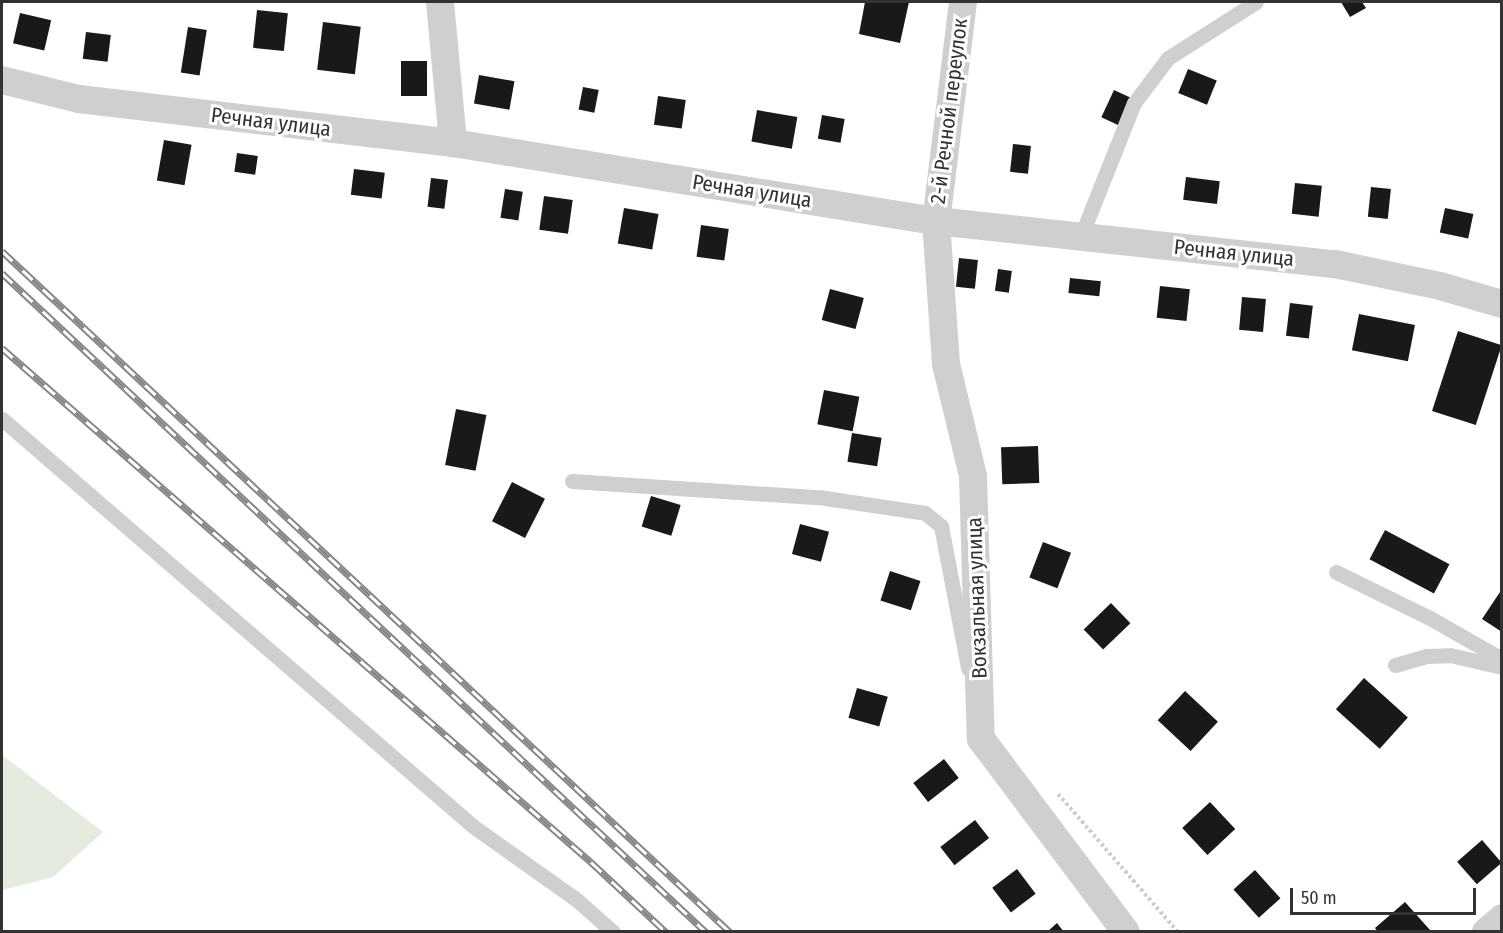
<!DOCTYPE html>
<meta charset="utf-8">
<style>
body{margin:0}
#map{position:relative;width:1503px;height:933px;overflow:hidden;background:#fff;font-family:"Fira Sans Condensed",sans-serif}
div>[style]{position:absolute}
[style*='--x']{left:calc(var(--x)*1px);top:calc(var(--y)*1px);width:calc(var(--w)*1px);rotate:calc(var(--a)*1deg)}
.green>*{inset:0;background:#e5ebde}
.building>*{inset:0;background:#191919;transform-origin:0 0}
.path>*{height:4px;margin-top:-2px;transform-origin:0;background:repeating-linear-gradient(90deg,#ccc 0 3px,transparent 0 6px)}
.lane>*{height:15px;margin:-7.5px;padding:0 7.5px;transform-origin:7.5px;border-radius:7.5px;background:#cfcfcf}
.street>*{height:28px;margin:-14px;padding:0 14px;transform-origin:14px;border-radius:14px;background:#cfcfcf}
.rail>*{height:7px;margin-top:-3.5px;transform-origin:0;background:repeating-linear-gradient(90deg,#fff 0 14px,#878787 0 28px);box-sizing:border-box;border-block:2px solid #878787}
span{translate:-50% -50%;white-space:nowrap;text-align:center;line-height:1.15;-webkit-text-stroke:6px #fff;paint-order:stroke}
.street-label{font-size:21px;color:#323232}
.frame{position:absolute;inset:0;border:3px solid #323232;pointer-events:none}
.scale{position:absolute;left:1290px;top:888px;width:186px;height:27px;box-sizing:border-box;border:3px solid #323232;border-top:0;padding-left:8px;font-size:18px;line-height:21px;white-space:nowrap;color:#323232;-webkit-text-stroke:4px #fff;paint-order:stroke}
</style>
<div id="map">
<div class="green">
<i style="clip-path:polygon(2px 755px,103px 832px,53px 877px,2px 890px)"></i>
</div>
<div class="building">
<i style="clip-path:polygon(865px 2px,909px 2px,900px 43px,859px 34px)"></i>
<i style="clip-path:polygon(1341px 2px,1362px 2px,1366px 8px,1350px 17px)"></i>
<i style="left:257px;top:10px;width:31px;height:38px;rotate:6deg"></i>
<i style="left:20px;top:13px;width:32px;height:31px;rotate:13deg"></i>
<i style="left:323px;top:22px;width:38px;height:48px;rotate:7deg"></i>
<i style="left:188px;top:27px;width:19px;height:46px;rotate:9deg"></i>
<i style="left:86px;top:32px;width:25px;height:27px;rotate:7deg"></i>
<i style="left:401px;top:61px;width:26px;height:35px"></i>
<i style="left:1188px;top:69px;width:31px;height:26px;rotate:22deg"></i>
<i style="left:479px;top:75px;width:36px;height:29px;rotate:10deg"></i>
<i style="left:583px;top:87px;width:16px;height:23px;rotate:11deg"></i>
<i style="left:1114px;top:90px;width:19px;height:30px;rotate:25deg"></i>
<i style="left:658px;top:96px;width:28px;height:29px;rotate:8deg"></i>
<i style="left:757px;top:110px;width:41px;height:32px;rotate:10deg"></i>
<i style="left:822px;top:115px;width:23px;height:24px;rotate:10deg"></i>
<i style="left:164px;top:140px;width:28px;height:41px;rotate:10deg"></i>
<i style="left:1013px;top:144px;width:18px;height:28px;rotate:6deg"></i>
<i style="left:237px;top:153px;width:21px;height:19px;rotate:8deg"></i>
<i style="left:354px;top:169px;width:31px;height:26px;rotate:7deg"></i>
<i style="left:1186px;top:177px;width:34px;height:23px;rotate:7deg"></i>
<i style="left:431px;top:178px;width:17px;height:29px;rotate:7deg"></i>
<i style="left:1295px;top:183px;width:27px;height:31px;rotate:6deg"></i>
<i style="left:1371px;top:187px;width:20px;height:30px;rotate:6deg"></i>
<i style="left:505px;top:189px;width:18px;height:29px;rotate:9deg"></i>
<i style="left:544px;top:196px;width:29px;height:34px;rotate:8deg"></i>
<i style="left:624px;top:208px;width:35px;height:36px;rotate:10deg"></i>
<i style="left:1445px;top:208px;width:29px;height:25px;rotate:12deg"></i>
<i style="left:701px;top:225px;width:28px;height:32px;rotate:8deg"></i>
<i style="left:959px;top:258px;width:19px;height:29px;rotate:6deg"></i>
<i style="left:998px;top:269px;width:14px;height:22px;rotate:8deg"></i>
<i style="left:1070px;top:278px;width:31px;height:15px;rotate:6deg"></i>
<i style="left:1160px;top:286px;width:30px;height:32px;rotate:6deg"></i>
<i style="left:830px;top:289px;width:35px;height:32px;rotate:15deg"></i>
<i style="left:1242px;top:297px;width:24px;height:33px;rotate:5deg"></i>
<i style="left:1290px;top:303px;width:23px;height:33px;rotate:7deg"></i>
<i style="left:1359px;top:314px;width:57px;height:37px;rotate:11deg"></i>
<i style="left:1458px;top:331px;width:46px;height:84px;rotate:18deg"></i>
<i style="left:824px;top:390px;width:36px;height:35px;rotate:11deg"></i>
<i style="left:456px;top:409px;width:31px;height:57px;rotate:11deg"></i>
<i style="left:852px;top:433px;width:30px;height:29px;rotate:9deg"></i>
<i style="left:1038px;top:446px;width:37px;height:37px;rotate:88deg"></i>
<i style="left:512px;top:482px;width:37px;height:44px;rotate:27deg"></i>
<i style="left:651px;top:496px;width:31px;height:32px;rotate:17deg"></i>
<i style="left:800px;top:524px;width:30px;height:31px;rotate:15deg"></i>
<i style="left:1385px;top:530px;width:73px;height:33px;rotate:28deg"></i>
<i style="left:1043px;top:542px;width:30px;height:38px;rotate:21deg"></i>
<i style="left:890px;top:571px;width:32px;height:31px;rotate:18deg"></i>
<i style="clip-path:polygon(1502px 589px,1502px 632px,1482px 619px)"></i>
<i style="left:1111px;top:603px;width:28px;height:38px;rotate:46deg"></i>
<i style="left:1364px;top:678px;width:59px;height:42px;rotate:42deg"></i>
<i style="left:857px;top:688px;width:32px;height:31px;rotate:16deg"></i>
<i style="left:1185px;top:691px;width:45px;height:40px;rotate:43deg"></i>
<i style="left:944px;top:759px;width:24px;height:39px;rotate:52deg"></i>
<i style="left:1210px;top:802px;width:37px;height:38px;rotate:47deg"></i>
<i style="left:975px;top:820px;width:23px;height:44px;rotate:52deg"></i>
<i style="left:1482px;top:840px;width:30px;height:33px;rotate:49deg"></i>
<i style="left:1017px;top:869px;width:31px;height:31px;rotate:53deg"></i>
<i style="left:1255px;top:870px;width:38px;height:29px;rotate:48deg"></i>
<i style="clip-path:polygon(1405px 902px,1430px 930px,1378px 932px,1375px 928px)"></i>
<i style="clip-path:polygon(1057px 923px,1064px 932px,1047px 932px)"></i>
</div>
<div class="path">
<i style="--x:1058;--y:794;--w:183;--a:49"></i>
</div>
<div class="lane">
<i style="--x:1081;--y:236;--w:143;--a:-68.3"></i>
<i style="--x:1134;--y:103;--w:56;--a:-52.9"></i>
<i style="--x:1168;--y:58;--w:104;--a:-32.5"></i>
<i style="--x:2;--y:419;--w:624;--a:40.84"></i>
<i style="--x:474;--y:827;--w:126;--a:35.3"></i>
<i style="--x:577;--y:900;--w:48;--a:41.6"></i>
<i style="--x:572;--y:481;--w:254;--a:3.8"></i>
<i style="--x:825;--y:498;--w:101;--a:8.5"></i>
<i style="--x:925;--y:513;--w:21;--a:39"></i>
<i style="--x:941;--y:526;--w:145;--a:79.2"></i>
<i style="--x:1336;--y:572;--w:105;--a:26.1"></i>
<i style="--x:1430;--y:618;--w:83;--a:29.7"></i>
<i style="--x:1395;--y:665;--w:32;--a:-16"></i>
<i style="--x:1426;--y:656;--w:24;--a:-2"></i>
<i style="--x:1450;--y:655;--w:53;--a:13"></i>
</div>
<div class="street">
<i style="--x:440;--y:2;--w:142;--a:84.7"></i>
<i style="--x:963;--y:2;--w:221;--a:97"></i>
<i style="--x:936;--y:221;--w:143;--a:86"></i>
<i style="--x:946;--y:364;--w:115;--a:76.4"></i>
<i style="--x:973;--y:476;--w:263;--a:88.3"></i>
<i style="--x:981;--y:739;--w:241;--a:53.1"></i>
<i style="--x:2;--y:80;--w:79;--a:13.9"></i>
<i style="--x:79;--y:99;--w:377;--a:6.7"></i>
<i style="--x:453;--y:143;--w:489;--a:9.2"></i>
<i style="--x:936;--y:221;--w:401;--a:6.2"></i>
<i style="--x:1335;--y:264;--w:107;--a:11.8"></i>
<i style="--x:1440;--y:286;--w:65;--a:16.2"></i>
<i style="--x:1486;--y:932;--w:21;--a:-41"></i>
</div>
<div class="rail">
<i style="--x:2;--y:251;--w:997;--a:43.09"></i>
<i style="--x:2;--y:273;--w:964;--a:43.11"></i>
<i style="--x:2;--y:348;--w:782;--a:41.11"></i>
<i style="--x:591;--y:862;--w:103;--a:43"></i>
</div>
<div class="street-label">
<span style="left:949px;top:111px;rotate:-83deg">2-й Речной переулок</span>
<span style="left:271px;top:122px;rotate:7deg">Речная улица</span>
<span style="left:752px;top:191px;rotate:9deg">Речная улица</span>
<span style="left:1234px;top:253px;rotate:6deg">Речная улица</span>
<span style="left:977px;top:598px;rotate:-92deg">Вокзальная улица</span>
</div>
<div class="frame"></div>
<div class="scale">50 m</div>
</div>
